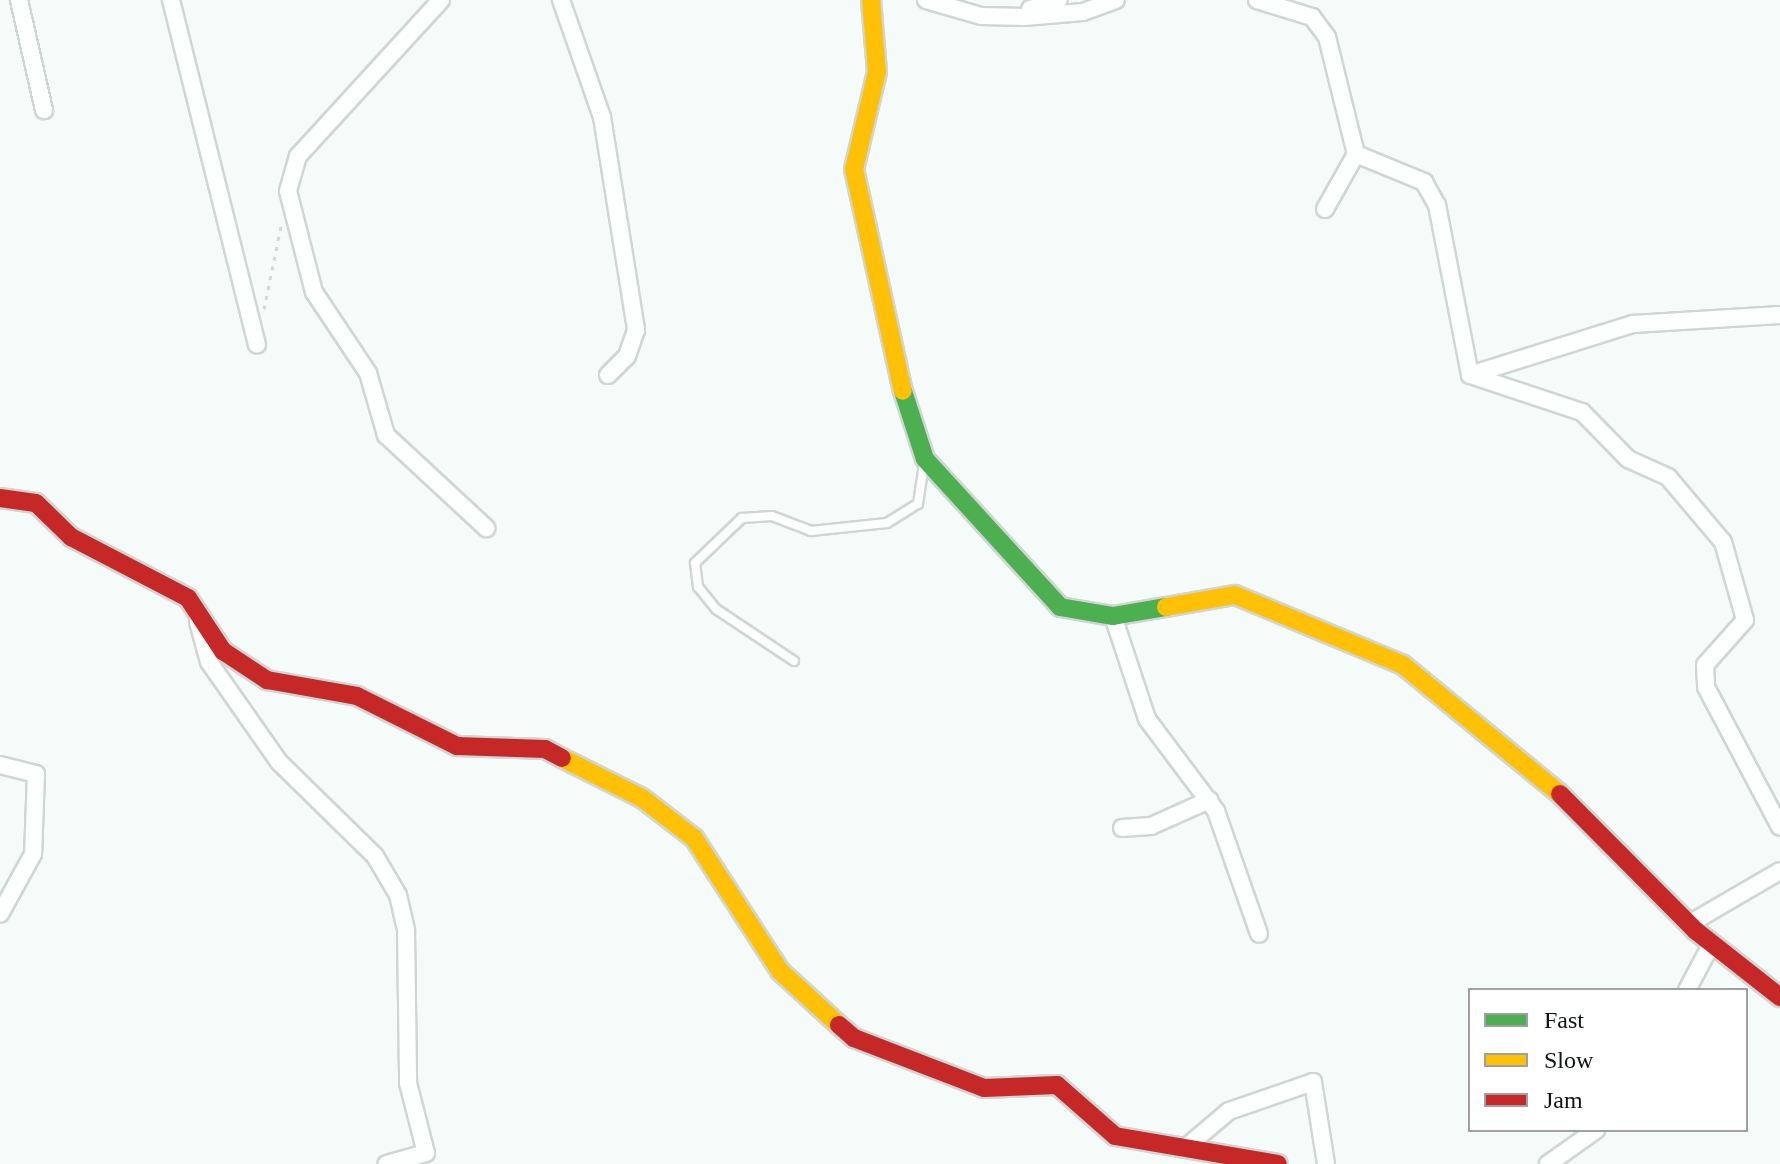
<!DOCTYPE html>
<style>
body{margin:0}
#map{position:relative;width:1780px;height:1164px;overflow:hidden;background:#f4fbf8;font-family:Georgia,serif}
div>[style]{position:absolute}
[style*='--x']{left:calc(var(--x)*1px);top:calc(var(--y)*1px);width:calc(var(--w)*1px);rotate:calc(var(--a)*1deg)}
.path>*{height:3px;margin-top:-1.5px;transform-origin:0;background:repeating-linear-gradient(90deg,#d5d6d6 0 4px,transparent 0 10px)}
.roads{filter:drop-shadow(2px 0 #d0d6d3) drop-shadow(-2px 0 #d0d6d3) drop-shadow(0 2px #d0d6d3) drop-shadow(0 -2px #d0d6d3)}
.lane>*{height:8px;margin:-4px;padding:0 4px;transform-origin:4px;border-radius:4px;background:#fdfefe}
.street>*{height:16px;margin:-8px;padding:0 8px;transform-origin:8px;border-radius:8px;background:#fdfefe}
.fast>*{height:18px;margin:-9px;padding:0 9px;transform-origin:9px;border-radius:9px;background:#4caf50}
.slow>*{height:18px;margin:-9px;padding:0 9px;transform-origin:9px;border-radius:9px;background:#ffc107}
.jam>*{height:18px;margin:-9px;padding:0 9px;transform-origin:9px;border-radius:9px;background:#c62828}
span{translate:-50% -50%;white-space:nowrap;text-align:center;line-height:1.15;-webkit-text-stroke:8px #fff;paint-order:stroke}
.legend{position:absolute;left:1468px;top:988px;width:280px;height:144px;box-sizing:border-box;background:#fff;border:2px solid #9fa1a0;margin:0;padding:10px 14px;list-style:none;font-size:24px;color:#0e1411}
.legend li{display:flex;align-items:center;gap:16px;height:40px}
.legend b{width:40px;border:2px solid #9fa1a0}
</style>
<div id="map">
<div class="path">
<i style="--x:264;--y:309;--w:85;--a:-78.4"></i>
</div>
<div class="roads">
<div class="lane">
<i style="--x:794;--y:661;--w:94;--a:-146.3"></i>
<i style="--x:716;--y:609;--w:28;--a:-129"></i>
<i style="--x:698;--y:587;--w:24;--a:-97"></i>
<i style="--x:695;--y:563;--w:65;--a:-43.8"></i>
<i style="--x:742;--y:518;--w:30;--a:-4"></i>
<i style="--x:772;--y:516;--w:42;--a:21"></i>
<i style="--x:811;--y:531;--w:76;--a:-6"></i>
<i style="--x:887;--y:523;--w:36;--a:-32"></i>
<i style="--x:918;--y:504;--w:40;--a:-81.5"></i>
</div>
<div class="street">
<i style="--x:19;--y:0;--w:113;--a:77.2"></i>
<i style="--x:171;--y:0;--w:355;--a:76"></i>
<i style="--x:441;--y:0;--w:212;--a:132.5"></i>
<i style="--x:298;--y:156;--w:36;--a:106"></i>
<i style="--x:288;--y:191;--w:104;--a:75.6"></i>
<i style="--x:314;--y:292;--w:97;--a:56.3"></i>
<i style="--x:368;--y:373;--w:65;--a:73.8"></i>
<i style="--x:386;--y:435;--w:137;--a:42.9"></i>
<i style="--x:561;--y:0;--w:124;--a:70.7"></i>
<i style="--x:602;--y:117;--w:216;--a:80.9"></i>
<i style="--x:636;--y:330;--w:28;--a:109"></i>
<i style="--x:627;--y:356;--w:27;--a:135"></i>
<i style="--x:926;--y:0;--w:57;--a:16.2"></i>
<i style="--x:981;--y:16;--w:44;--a:1.3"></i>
<i style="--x:1025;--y:17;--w:58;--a:-4.9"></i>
<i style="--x:1083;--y:12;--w:35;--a:-20"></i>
<i style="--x:1257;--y:0;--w:58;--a:17.2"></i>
<i style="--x:1312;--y:17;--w:25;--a:53"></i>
<i style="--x:1327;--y:37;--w:121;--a:76.1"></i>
<i style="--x:1356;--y:154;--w:74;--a:22.4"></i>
<i style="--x:1424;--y:182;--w:26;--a:61"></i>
<i style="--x:1437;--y:205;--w:173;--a:79"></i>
<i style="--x:1470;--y:375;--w:171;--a:-17.4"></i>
<i style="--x:1633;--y:324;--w:147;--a:-3.5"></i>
<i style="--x:1030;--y:9;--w:30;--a:-17"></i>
<i style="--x:1325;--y:209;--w:63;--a:-60.6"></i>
<i style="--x:1470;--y:375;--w:118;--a:18.3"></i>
<i style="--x:1582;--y:412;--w:66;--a:45.6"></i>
<i style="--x:1628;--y:459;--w:44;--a:24.2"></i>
<i style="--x:1668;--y:477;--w:85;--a:49.8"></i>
<i style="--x:1723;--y:542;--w:81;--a:74.2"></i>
<i style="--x:1745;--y:620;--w:60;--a:131.6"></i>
<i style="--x:1705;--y:665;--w:22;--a:87"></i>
<i style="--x:1706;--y:687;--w:158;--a:62.1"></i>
<i style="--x:1113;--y:616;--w:108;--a:71.7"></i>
<i style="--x:1147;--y:719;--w:115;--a:53.1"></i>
<i style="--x:1216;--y:811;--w:130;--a:70.7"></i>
<i style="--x:198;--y:622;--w:41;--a:74.6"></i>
<i style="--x:209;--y:662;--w:122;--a:55"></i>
<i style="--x:279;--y:762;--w:134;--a:44.4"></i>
<i style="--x:375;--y:856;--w:45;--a:59.5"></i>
<i style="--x:398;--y:895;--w:37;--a:77"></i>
<i style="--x:406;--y:931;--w:152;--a:89.2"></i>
<i style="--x:408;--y:1083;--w:72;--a:75.6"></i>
<i style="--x:426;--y:1153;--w:41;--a:164.6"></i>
<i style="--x:0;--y:765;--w:37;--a:14"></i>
<i style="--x:36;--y:774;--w:80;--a:92.1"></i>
<i style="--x:33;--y:854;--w:68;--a:118.8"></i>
<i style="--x:1122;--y:828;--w:29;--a:-4"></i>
<i style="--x:1151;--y:826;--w:64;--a:-24.1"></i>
<i style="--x:1689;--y:924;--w:105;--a:-30.2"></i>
<i style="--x:1687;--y:990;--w:53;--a:-62"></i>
<i style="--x:1184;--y:1149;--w:59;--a:-40.2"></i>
<i style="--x:1229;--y:1111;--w:89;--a:-19"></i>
<i style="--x:1313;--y:1082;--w:83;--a:81"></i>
<i style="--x:1548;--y:1164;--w:59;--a:-35.3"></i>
</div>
<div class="fast">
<i style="--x:903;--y:391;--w:71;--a:72.1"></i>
<i style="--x:925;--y:459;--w:200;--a:47.6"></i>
<i style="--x:1060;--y:607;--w:54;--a:9.6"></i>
<i style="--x:1113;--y:616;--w:54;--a:-9.6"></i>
</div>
<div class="slow">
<i style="--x:871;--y:0;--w:72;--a:85.2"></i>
<i style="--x:877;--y:72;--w:100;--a:103.3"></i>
<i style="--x:854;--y:169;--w:227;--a:77.6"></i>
<i style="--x:1166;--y:607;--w:70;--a:-9.9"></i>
<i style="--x:1235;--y:595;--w:182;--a:22.6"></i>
<i style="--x:1403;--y:665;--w:203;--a:39.4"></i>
<i style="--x:562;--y:758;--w:89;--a:26.6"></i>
<i style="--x:642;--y:798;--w:66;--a:37.6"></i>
<i style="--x:694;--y:838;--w:158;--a:57.1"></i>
<i style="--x:780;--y:971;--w:80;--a:42.5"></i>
</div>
<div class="jam">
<i style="--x:0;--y:498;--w:36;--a:8"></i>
<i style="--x:36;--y:503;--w:49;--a:44.2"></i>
<i style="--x:71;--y:537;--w:132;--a:27.5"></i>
<i style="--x:188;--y:598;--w:64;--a:56.6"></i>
<i style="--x:223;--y:651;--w:53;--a:33.4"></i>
<i style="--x:267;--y:680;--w:91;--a:10.1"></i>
<i style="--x:357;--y:696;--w:112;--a:26.6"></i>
<i style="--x:457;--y:746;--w:88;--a:2"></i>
<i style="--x:545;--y:749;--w:19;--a:28"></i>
<i style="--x:1560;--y:794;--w:193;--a:45.2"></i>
<i style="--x:1696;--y:931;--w:107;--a:38.2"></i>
<i style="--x:839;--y:1025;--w:20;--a:41"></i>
<i style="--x:854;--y:1038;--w:139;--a:21"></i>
<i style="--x:984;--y:1088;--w:73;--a:-2.4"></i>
<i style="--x:1057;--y:1085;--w:77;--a:41.3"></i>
<i style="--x:1115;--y:1136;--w:165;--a:9.7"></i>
</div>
</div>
<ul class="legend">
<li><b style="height:10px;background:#4caf50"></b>Fast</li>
<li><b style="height:10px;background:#ffc107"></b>Slow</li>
<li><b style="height:10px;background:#c62828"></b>Jam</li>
</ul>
</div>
